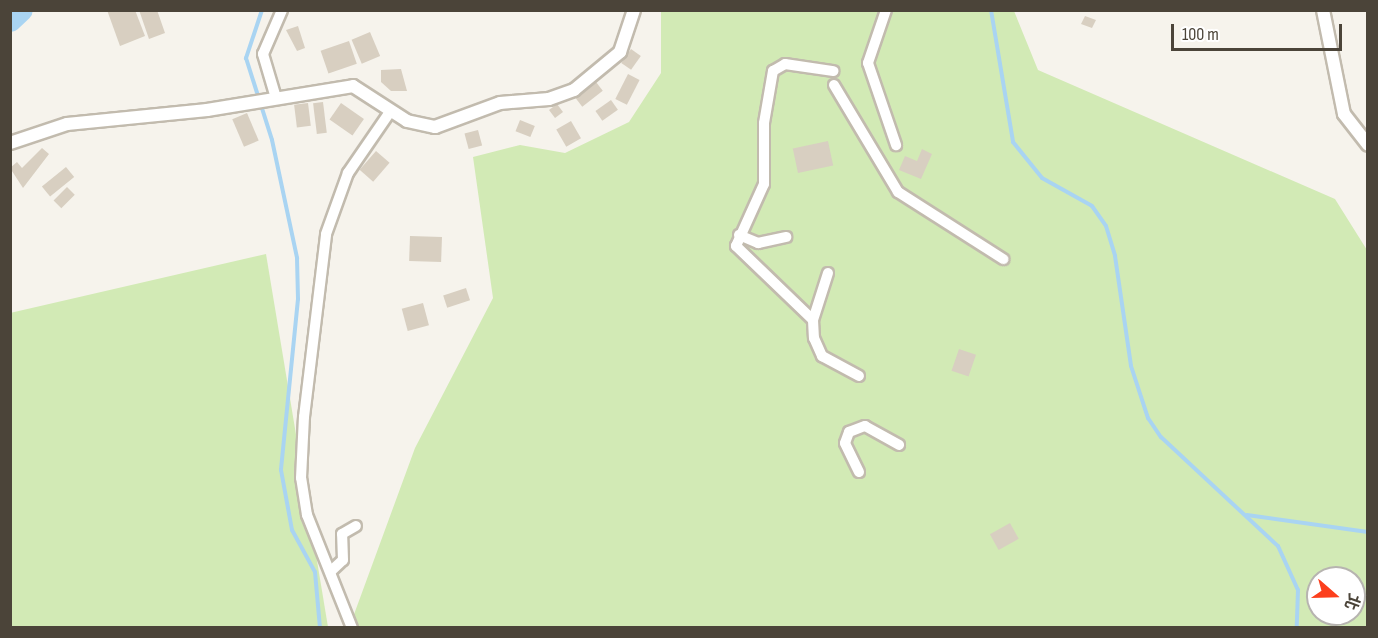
<!DOCTYPE html>
<meta charset="utf-8">
<style>
body{margin:0}
#map{position:relative;width:1378px;height:638px;overflow:hidden;background:#f6f3ec;font-family:"Sofia Sans Condensed","Noto Sans TC",sans-serif}
div>[style]{position:absolute}
[style*='--x']{left:calc(var(--x)*1px);top:calc(var(--y)*1px);width:calc(var(--w)*1px);rotate:calc(var(--a)*1deg)}
.green>*{inset:0;background:#d2eab5}
.stream>*{height:4px;margin:-2px;padding:0 2px;transform-origin:2px;border-radius:2px;background:#a9d4f2}
.river>*{height:21px;margin:-10.5px;padding:0 10.5px;transform-origin:10.5px;border-radius:10.5px;background:#a9d4f2}
.building>*{inset:0;background:#d8cfc1;transform-origin:0 0}
.roads{filter:drop-shadow(2px 0 #c2bbae) drop-shadow(-2px 0 #c2bbae) drop-shadow(0 2px #c2bbae) drop-shadow(0 -2px #c2bbae)}
.minor>*{height:10px;margin:-5px;padding:0 5px;transform-origin:5px;border-radius:5px;background:#fff}
.tertiary>*{height:12px;margin:-6px;padding:0 6px;transform-origin:6px;border-radius:6px;background:#fff}
span{translate:-50% -50%;white-space:nowrap;text-align:center;line-height:1.15;-webkit-text-stroke:6px #fff;paint-order:stroke}
.frame{position:absolute;inset:0;border:12px solid #4b4439;pointer-events:none}
.north{position:absolute;left:1306px;top:566px;width:60px;height:60px;box-sizing:border-box;background:#fff;border:2px solid #b7b4b0;border-radius:50%;rotate:110deg;font-size:16px;font-weight:700;line-height:24px;text-align:center;color:#4b4439}
.north::after{content:'';display:block;margin:auto;width:21px;height:27px;background:#fc3f1d;clip-path:polygon(50% 0,100% 100%,50% 72%,0 100%)}
.scale{position:absolute;left:1171px;top:24px;width:171px;height:27px;box-sizing:border-box;border:3px solid #4b4439;border-top:0;padding-left:8px;font-size:18px;line-height:21px;white-space:nowrap;color:#4b4439;-webkit-text-stroke:4px #fff;paint-order:stroke}
</style>
<div id="map">
<div class="green">
<i style="clip-path:polygon(evenodd,661px 11px,1014px 11px,1038px 70px,1335px 199px,1367px 250px,1367px 627px,349px 628px,415px 448px,493px 298px,473px 157px,520px 145px,565px 153px,629px 122px,661px 73px,661px 11px,1318px 578px,1354px 578px,1354px 614px,1318px 614px,1318px 578px)"></i>
<i style="clip-path:polygon(266px 254px,328px 627px,11px 627px,10px 313px)"></i>
</div>
<div class="stream">
<i style="--x:262;--y:10;--w:51;--a:108.4"></i>
<i style="--x:246;--y:58;--w:86;--a:72.4"></i>
<i style="--x:272;--y:140;--w:121;--a:78"></i>
<i style="--x:297;--y:258;--w:41;--a:88.6"></i>
<i style="--x:298;--y:299;--w:172;--a:95.7"></i>
<i style="--x:281;--y:470;--w:61;--a:79.6"></i>
<i style="--x:292;--y:530;--w:48;--a:61.3"></i>
<i style="--x:315;--y:572;--w:56;--a:84.9"></i>
<i style="--x:991;--y:10;--w:134;--a:80.5"></i>
<i style="--x:1013;--y:142;--w:46;--a:51.1"></i>
<i style="--x:1042;--y:178;--w:57;--a:29.2"></i>
<i style="--x:1092;--y:206;--w:24;--a:55"></i>
<i style="--x:1106;--y:226;--w:31;--a:73"></i>
<i style="--x:1115;--y:256;--w:111;--a:81.7"></i>
<i style="--x:1131;--y:366;--w:55;--a:71.9"></i>
<i style="--x:1148;--y:418;--w:23;--a:56"></i>
<i style="--x:1161;--y:437;--w:160;--a:43"></i>
<i style="--x:1278;--y:546;--w:48;--a:65.6"></i>
<i style="--x:1298;--y:590;--w:38;--a:92"></i>
<i style="--x:1247;--y:515;--w:122;--a:8"></i>
</div>
<div class="river">
<i style="--x:10;--y:21;--w:16;--a:-43"></i>
</div>
<div class="building">
<i style="clip-path:polygon(107px 10px,135px 10px,145px 36px,120px 46px)"></i>
<i style="clip-path:polygon(139px 10px,157px 10px,165px 33px,149px 39px)"></i>
<i style="clip-path:polygon(1085px 16px,1096px 20px,1092px 28px,1081px 24px)"></i>
<i style="clip-path:polygon(298px 26px,305px 48px,297px 51px,286px 30px)"></i>
<i style="left:370px;top:32px;width:26px;height:20px;rotate:67deg"></i>
<i style="left:349px;top:41px;width:24px;height:30px;rotate:71deg"></i>
<i style="left:631px;top:49px;width:12px;height:17px;rotate:35deg"></i>
<i style="clip-path:polygon(401px 69px,407px 91px,391px 91px,381px 82px,381px 70px)"></i>
<i style="left:628px;top:74px;width:13px;height:28px;rotate:27deg"></i>
<i style="left:596px;top:82px;width:11px;height:26px;rotate:52deg"></i>
<i style="left:611px;top:100px;width:12px;height:19px;rotate:55deg"></i>
<i style="left:323px;top:102px;width:31px;height:10px;rotate:83deg"></i>
<i style="left:308px;top:103px;width:23px;height:14px;rotate:83deg"></i>
<i style="left:341px;top:103px;width:28px;height:20px;rotate:35deg"></i>
<i style="left:557px;top:104px;width:10px;height:10px;rotate:53deg"></i>
<i style="left:247px;top:113px;width:30px;height:16px;rotate:67deg"></i>
<i style="left:520px;top:120px;width:16px;height:12px;rotate:22deg"></i>
<i style="left:571px;top:121px;width:20px;height:17px;rotate:60deg"></i>
<i style="left:478px;top:130px;width:16px;height:14px;rotate:75deg"></i>
<i style="left:828px;top:141px;width:25px;height:36px;rotate:78deg"></i>
<i style="clip-path:polygon(42px 148px,49px 154px,23px 188px,10px 168px,17px 162px,22px 168px)"></i>
<i style="clip-path:polygon(922px 149px,932px 154px,921px 179px,899px 170px,905px 156px,917px 161px)"></i>
<i style="left:376px;top:151px;width:18px;height:25px;rotate:41deg"></i>
<i style="left:66px;top:167px;width:13px;height:31px;rotate:51deg"></i>
<i style="left:67px;top:187px;width:11px;height:19px;rotate:45deg"></i>
<i style="left:410px;top:236px;width:32px;height:25px;rotate:2deg"></i>
<i style="left:466px;top:288px;width:13px;height:24px;rotate:72deg"></i>
<i style="left:423px;top:303px;width:23px;height:22px;rotate:75deg"></i>
<i style="left:959px;top:349px;width:18px;height:23px;rotate:19deg"></i>
<i style="left:1010px;top:523px;width:18px;height:23px;rotate:61deg"></i>
</div>
<div class="roads">
<div class="minor">
<i style="--x:886;--y:10;--w:56;--a:108.8"></i>
<i style="--x:868;--y:63;--w:87;--a:71.1"></i>
<i style="--x:834;--y:85;--w:125;--a:59.1"></i>
<i style="--x:898;--y:192;--w:125;--a:32.5"></i>
<i style="--x:276;--y:98;--w:46;--a:-106.5"></i>
<i style="--x:263;--y:54;--w:48;--a:-66.6"></i>
<i style="--x:739;--y:235;--w:21;--a:23"></i>
<i style="--x:758;--y:243;--w:29;--a:-12"></i>
<i style="--x:828;--y:273;--w:49;--a:107.7"></i>
<i style="--x:813;--y:320;--w:18;--a:87"></i>
<i style="--x:814;--y:338;--w:20;--a:66"></i>
<i style="--x:822;--y:356;--w:42;--a:28.4"></i>
<i style="--x:813;--y:320;--w:107;--a:-136.1"></i>
<i style="--x:736;--y:246;--w:68;--a:-65.7"></i>
<i style="--x:764;--y:184;--w:61;--a:-90"></i>
<i style="--x:764;--y:123;--w:53;--a:-80.2"></i>
<i style="--x:773;--y:71;--w:14;--a:-30"></i>
<i style="--x:785;--y:64;--w:49;--a:8.3"></i>
<i style="--x:859;--y:472;--w:32;--a:-116"></i>
<i style="--x:845;--y:443;--w:12;--a:-70"></i>
<i style="--x:849;--y:432;--w:17;--a:-21"></i>
<i style="--x:865;--y:426;--w:39;--a:29"></i>
<i style="--x:331;--y:571;--w:16;--a:-43"></i>
<i style="--x:343;--y:560;--w:26;--a:-92"></i>
<i style="--x:342;--y:534;--w:16;--a:-30"></i>
<i style="--x:352;--y:628;--w:122;--a:-111.7"></i>
<i style="--x:307;--y:515;--w:37;--a:-99"></i>
<i style="--x:301;--y:478;--w:61;--a:-87.2"></i>
<i style="--x:304;--y:417;--w:184;--a:-83.1"></i>
<i style="--x:326;--y:234;--w:65;--a:-70.2"></i>
<i style="--x:348;--y:173;--w:74;--a:-55.5"></i>
</div>
<div class="tertiary">
<i style="--x:1323;--y:10;--w:106;--a:78.6"></i>
<i style="--x:1344;--y:114;--w:39;--a:52"></i>
<i style="--x:10;--y:143;--w:60;--a:-18.4"></i>
<i style="--x:67;--y:124;--w:141;--a:-5.7"></i>
<i style="--x:207;--y:110;--w:148;--a:-9.3"></i>
<i style="--x:353;--y:86;--w:64;--a:32.9"></i>
<i style="--x:407;--y:121;--w:29;--a:12"></i>
<i style="--x:435;--y:127;--w:69;--a:-20.3"></i>
<i style="--x:500;--y:103;--w:49;--a:-4.7"></i>
<i style="--x:549;--y:99;--w:27;--a:-20"></i>
<i style="--x:574;--y:90;--w:60;--a:-39.6"></i>
<i style="--x:620;--y:52;--w:44;--a:-71.6"></i>
</div>
</div>
<div class="frame"></div>
<div class="north">北</div>
<div class="scale">100 m</div>
</div>
